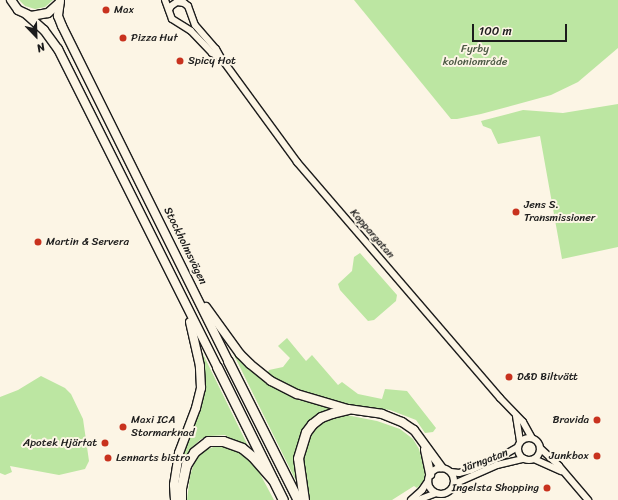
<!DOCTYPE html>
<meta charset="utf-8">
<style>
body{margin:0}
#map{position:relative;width:618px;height:500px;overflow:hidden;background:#fcf5e5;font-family:Sriracha,sans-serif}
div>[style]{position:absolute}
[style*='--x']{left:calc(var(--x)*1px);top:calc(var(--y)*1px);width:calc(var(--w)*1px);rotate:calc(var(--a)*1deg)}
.green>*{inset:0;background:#bce6a2}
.roads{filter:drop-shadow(1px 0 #1c1c1c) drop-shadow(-1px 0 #1c1c1c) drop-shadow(0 1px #1c1c1c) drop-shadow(0 -1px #1c1c1c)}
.tertiary>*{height:6px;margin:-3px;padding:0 3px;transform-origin:3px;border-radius:3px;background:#fcf5e5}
.tertiary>.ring{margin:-3px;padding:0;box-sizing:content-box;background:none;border:6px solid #fcf5e5;border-radius:50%}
.trunk>*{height:8px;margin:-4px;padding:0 4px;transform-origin:4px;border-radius:4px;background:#fcf5e5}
.motorway>*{height:9px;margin:-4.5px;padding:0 4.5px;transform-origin:4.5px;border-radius:4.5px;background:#fcf5e5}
.dots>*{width:11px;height:11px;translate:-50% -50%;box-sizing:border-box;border:2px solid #fcf5e5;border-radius:50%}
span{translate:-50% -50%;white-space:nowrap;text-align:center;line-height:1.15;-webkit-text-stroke:4px #fcf5e5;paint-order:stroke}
.poi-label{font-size:11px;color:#1c1c1c}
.left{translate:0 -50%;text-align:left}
.right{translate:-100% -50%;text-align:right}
.park-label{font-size:11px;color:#4c5944}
.street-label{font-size:11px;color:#1c1c1c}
.north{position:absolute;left:16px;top:16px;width:40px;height:40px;-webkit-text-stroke:3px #fcf5e5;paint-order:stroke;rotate:157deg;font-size:11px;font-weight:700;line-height:16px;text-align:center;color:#1c1c1c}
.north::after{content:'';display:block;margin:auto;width:14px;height:18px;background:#1c1c1c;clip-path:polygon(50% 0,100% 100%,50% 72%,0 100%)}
.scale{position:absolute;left:472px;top:24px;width:95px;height:18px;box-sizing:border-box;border:2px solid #1c1c1c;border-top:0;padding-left:5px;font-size:12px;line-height:14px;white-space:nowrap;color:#1c1c1c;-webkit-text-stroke:3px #fcf5e5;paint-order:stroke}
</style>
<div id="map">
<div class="green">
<i style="clip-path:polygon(19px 0,53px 0,45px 7px,35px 9px,25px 6px)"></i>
<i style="clip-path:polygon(354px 0,618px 0,618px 48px,578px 82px,551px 95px,481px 114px,457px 119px,451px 119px)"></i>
<i style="clip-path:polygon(618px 104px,618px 247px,562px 259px,540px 136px,498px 144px,491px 129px,483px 126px,481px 121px,523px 110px,563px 113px)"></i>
<i style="clip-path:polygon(360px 253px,397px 295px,396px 301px,374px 320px,368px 321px,340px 290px,338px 284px,352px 271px,354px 257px)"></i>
<i style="clip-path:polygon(287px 338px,306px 361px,312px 355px,338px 385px,342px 382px,358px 394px,382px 399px,385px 389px,407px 391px,436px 428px,433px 432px,425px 433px,416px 420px,390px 410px,345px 404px,295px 390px,275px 379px,267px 374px,269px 370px,283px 367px,290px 358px,278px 346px)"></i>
<i style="clip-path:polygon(199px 352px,202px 352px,250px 450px,225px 435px,210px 436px,201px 439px,190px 449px,186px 456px,181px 475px,178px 474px,182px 454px,199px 409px)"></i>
<i style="clip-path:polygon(233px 353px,248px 369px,272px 386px,298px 400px,333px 408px,303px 431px,297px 444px,295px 460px,298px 485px)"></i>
<i style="clip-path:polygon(41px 376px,65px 388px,71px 394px,83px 419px,89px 461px,85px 469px,59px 475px,10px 466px,12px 472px,5px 475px,0 473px,0 397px,18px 390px)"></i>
<i style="clip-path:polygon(346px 415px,377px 421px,400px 429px,413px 439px,419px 449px,425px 472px,424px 481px,417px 488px,414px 486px,392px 500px,310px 500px,304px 475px,304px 456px,308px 440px,318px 426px,332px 417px)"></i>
<i style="clip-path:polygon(216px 446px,232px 449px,246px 456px,259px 472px,274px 500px,187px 500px,190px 476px,195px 460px,203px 451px)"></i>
</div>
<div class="roads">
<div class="tertiary">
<i style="--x:165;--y:0;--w:20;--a:70"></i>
<i style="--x:172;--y:19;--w:22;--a:32"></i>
<i style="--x:191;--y:31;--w:30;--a:46"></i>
<i style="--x:212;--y:53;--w:9;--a:27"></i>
<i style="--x:169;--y:10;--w:4;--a:-63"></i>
<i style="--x:171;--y:6;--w:7;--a:-34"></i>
<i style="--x:177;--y:2;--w:7;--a:8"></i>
<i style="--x:184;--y:3;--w:5;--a:37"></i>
<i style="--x:188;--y:6;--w:20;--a:70"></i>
<i style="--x:195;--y:25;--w:32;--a:49"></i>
<i style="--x:216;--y:49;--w:10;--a:61"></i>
<i style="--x:221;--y:58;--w:129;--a:53.8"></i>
<i style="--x:297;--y:162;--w:311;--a:49.3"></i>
<i style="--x:500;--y:398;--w:33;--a:46"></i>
<i style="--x:523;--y:422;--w:18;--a:61"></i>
<i style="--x:516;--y:416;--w:25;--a:81"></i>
<i class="ring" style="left:518px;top:438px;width:16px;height:16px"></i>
<i style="--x:540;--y:448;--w:26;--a:43"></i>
<i style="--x:559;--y:466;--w:45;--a:49.5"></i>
<i style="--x:534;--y:459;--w:30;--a:24"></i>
<i class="ring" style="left:428px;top:468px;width:20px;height:20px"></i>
<i style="--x:451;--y:472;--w:8;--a:7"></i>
<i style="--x:459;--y:473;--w:12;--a:-14"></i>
<i style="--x:471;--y:470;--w:36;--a:-24"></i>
<i style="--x:504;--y:455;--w:16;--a:-30"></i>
<i style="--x:454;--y:484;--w:47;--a:-23.8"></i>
<i style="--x:497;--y:465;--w:28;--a:-13"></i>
<i style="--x:411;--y:500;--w:15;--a:-42"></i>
<i style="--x:422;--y:490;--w:11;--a:-56"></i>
<i style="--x:418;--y:500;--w:19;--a:-21"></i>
</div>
<div class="trunk">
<i style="--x:11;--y:0;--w:12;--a:55"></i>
<i style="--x:18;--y:10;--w:14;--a:25"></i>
<i style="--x:31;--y:16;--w:17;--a:-10"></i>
<i style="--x:48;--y:13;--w:15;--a:-42"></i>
<i style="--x:60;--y:1;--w:15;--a:98"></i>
<i style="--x:58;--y:16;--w:11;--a:68"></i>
<i style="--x:62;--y:26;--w:374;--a:63.6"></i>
<i style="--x:26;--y:14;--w:24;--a:42"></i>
<i style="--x:44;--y:30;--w:24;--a:54"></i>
<i style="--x:58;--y:49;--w:356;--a:63.4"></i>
<i style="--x:206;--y:307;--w:58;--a:54.1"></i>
<i style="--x:240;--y:354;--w:14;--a:45"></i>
<i style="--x:250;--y:364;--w:27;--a:39"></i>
<i style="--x:271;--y:381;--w:29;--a:27"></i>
<i style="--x:297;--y:394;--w:53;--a:16.4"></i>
<i style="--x:348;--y:409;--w:34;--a:8"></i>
<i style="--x:382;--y:414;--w:22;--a:22"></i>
<i style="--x:402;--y:422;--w:14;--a:34"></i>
<i style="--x:414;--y:430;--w:46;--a:53.9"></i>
<i style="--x:425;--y:450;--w:25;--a:78"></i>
<i style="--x:175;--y:500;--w:15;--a:-94"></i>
<i style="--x:174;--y:485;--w:32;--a:-81"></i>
<i style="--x:179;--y:453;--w:48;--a:-69.3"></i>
<i style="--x:196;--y:408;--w:21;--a:-76"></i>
<i style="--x:201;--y:388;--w:22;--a:-93"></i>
<i style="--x:200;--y:366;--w:45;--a:-102.8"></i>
</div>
<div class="motorway">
<i style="--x:228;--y:361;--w:156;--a:63.3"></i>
<i style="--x:217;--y:367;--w:148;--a:63.6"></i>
<i style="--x:181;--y:500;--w:12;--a:-90"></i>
<i style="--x:181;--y:488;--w:24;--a:-78"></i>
<i style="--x:186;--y:465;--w:15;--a:-58"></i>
<i style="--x:194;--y:452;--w:18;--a:-38"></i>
<i style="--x:208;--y:441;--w:15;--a:0"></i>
<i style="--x:223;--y:441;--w:20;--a:20"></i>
<i style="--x:242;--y:448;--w:13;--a:39"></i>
<i style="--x:252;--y:456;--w:32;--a:49"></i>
<i style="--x:304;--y:500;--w:42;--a:-98.1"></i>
<i style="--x:298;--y:458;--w:27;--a:-73"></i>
<i style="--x:306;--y:432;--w:10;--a:-53"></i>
<i style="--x:312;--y:424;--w:11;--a:-38"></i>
<i style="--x:321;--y:417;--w:12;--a:-20"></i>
<i style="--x:332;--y:413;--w:16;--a:-14"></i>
</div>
</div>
<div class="dots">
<i style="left:106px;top:10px;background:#c8321e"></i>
<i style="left:123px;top:38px;background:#c8321e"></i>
<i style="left:180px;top:61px;background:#c8321e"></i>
<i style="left:516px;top:212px;background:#c8321e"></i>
<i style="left:38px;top:242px;background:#c8321e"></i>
<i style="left:509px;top:377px;background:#c8321e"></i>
<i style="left:597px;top:420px;background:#c8321e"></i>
<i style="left:123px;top:427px;background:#c8321e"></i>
<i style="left:105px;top:443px;background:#c8321e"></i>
<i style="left:597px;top:456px;background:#c8321e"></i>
<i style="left:108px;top:458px;background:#c8321e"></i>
<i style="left:547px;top:488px;background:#c8321e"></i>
</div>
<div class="poi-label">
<span class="left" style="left:114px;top:10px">Max</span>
<span class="left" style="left:131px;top:38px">Pizza Hut</span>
<span class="left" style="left:188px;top:61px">Spicy Hot</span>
<span class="left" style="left:524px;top:212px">Jens S.<br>Transmissioner</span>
<span class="left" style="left:46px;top:242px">Martin &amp; Servera</span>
<span class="left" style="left:517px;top:377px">D&amp;D Biltvätt</span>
<span class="right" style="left:589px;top:420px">Bravida</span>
<span class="left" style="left:131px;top:427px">Maxi ICA<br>Stormarknad</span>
<span class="right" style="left:97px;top:443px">Apotek Hjärtat</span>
<span class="right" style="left:589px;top:456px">Junkbox</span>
<span class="left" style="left:116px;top:458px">Lennarts bistro</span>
<span class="right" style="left:539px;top:488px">Ingelsta Shopping</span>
</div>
<div class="park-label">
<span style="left:475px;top:56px">Fyrby<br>koloniområde</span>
</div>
<div class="street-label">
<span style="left:372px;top:234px;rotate:49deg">Koppargatan</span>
<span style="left:185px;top:246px;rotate:64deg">Stockholmsvägen</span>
<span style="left:485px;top:461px;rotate:-21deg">Järngatan</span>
</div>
<div class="north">N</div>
<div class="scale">100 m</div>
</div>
